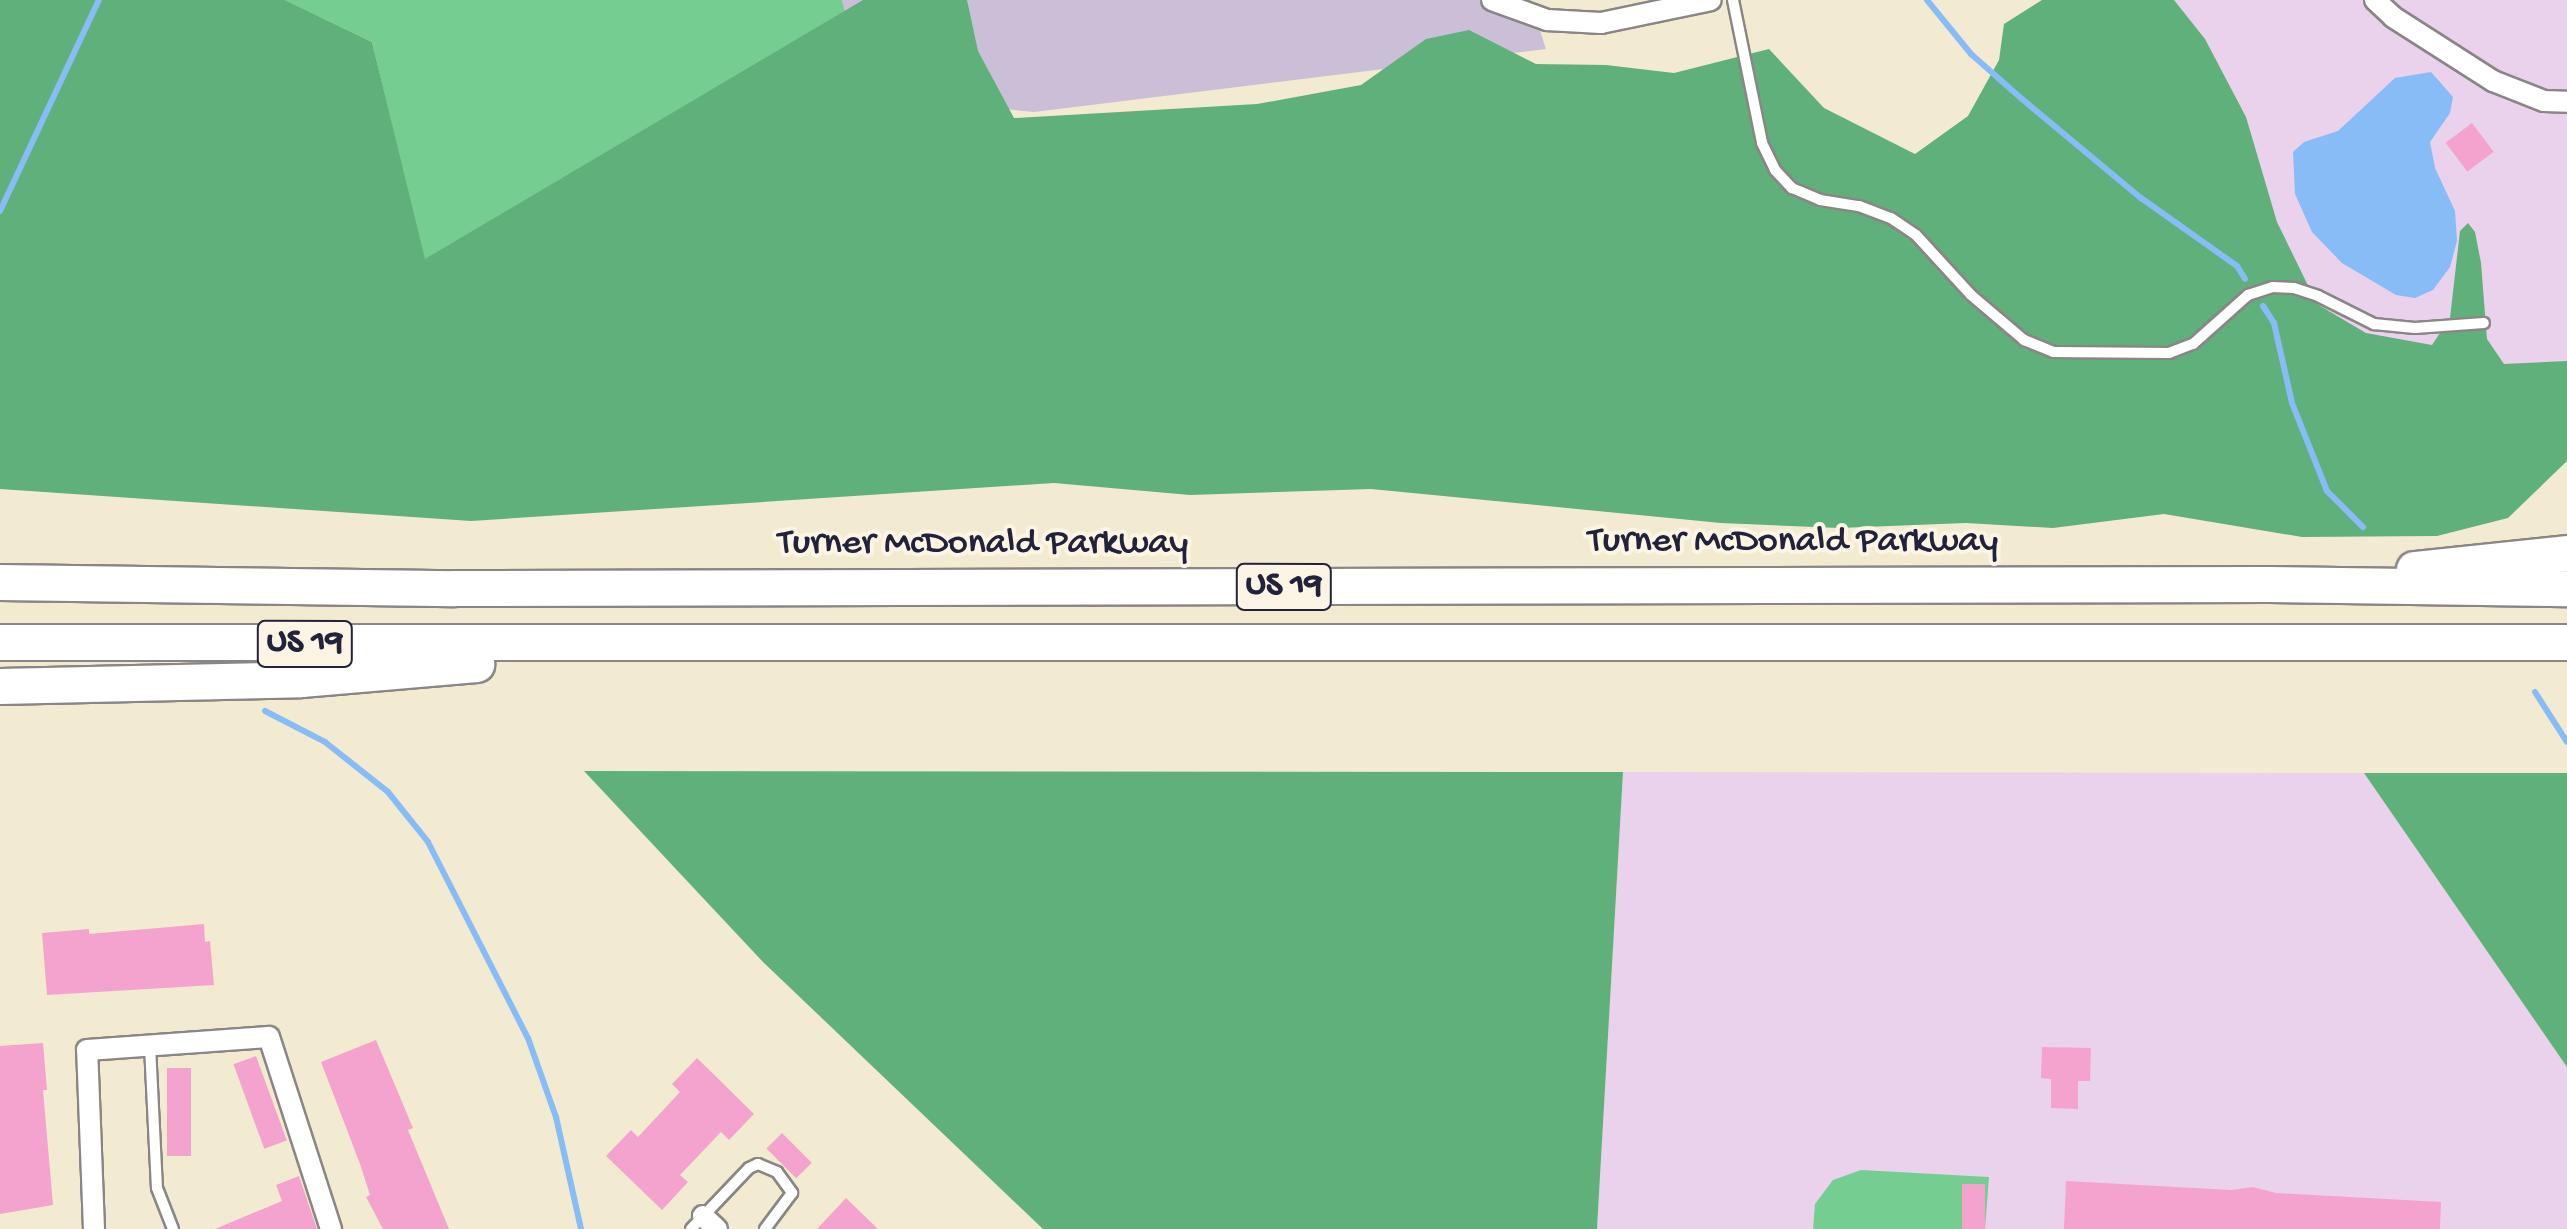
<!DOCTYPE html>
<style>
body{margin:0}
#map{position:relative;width:2567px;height:1229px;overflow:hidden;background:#f3ebd1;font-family:"Gochi Hand",sans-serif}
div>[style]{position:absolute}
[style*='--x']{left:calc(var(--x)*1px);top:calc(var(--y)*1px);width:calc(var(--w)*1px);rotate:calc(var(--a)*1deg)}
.built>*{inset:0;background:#ead1ec}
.industrial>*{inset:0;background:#cabfd6}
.green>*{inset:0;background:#76cd92}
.forest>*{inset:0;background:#60b07c}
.water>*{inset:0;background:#87bcf6}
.stream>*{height:6px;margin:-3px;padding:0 3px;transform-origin:3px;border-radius:3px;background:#87bcf6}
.building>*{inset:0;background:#f4a3ce;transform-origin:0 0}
.roads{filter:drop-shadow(2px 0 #8a8686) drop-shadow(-2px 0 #8a8686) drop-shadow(0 2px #8a8686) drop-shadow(0 -2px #8a8686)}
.lane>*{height:10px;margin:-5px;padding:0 5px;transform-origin:5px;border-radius:5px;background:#fff}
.street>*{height:20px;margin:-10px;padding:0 10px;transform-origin:10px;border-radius:10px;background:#fff}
.highway>*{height:35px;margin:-17.5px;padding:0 17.5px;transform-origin:17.5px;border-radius:17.5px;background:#fff}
span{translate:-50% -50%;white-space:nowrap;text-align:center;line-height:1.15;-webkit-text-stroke:8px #fcf5e5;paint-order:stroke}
.shield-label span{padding:2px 8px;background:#fcf5e5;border:2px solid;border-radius:8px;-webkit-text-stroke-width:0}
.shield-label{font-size:35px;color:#22223b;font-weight:700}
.street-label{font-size:38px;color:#22223b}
</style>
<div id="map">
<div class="built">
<i style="clip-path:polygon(2068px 0,2567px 0,2567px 414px,2231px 416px)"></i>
<i style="clip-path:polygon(1623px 772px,2364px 773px,2567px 1067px,2567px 1229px,1597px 1229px)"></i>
</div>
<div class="industrial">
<i style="clip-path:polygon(842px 0,1530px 0,1546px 49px,1034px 112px,867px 95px)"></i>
</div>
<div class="green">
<i style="clip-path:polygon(285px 0,842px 0,867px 95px,464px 427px,372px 42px)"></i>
<i style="clip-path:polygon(1861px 1170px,1989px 1177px,1985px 1229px,1813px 1229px,1815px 1204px,1833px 1180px)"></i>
</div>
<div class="forest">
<i style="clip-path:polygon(0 0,285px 0,372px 42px,425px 259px,863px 0,967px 0,978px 51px,1014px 118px,1257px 104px,1361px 85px,1426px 39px,1469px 30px,1536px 64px,1606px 65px,1674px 73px,1769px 49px,1824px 108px,1915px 154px,1968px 116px,1999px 60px,2004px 24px,2042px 0,2174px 0,2205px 39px,2246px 117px,2277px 222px,2317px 304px,2366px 333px,2432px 345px,2450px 318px,2460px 231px,2468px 223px,2475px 232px,2481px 263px,2487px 339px,2504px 364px,2567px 361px,2567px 461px,2508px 518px,2437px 536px,2302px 537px,2164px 514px,2053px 528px,1966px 523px,1839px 528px,1721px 523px,1371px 489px,1190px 495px,1054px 483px,471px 521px,0 489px)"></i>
<i style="clip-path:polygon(584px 771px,1623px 772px,1597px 1229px,1043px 1229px,763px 962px)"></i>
<i style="clip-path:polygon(2364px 773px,2567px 773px,2567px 1067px)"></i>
</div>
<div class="water">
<i style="clip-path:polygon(2431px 72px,2453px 97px,2450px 113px,2430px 142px,2435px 168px,2455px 211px,2457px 241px,2450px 267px,2433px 290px,2415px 298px,2396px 295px,2342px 263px,2312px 232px,2295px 194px,2293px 152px,2304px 142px,2338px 131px,2395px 78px)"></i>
</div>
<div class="stream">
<i style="--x:1927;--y:0;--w:70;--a:50.8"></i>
<i style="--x:1971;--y:54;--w:68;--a:41.4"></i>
<i style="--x:2022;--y:99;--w:155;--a:39.8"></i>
<i style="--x:2141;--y:198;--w:118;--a:35.3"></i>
<i style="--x:2237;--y:266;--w:15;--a:58"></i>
<i style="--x:0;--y:211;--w:233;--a:-64.9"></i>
<i style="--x:2263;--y:306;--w:20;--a:57"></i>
<i style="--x:2274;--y:323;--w:82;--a:77.3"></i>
<i style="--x:2292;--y:403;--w:95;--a:68.3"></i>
<i style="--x:2327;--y:491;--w:51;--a:45"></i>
<i style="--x:2535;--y:692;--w:59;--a:57.4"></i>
<i style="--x:265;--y:711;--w:68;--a:27.3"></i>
<i style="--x:325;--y:742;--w:80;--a:38.4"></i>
<i style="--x:388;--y:792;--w:64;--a:51.3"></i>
<i style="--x:428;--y:842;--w:220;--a:63"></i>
<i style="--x:528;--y:1038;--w:84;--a:70.5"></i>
<i style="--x:556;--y:1117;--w:115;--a:77.4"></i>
</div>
<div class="building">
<i style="left:2472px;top:123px;width:36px;height:33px;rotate:53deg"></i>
<i style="clip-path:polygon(204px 924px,205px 942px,210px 941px,214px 985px,47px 995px,42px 933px,89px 929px,89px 934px)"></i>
<i style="clip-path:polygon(376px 1040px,413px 1128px,408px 1130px,449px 1229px,383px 1229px,366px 1197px,370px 1195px,360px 1164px,321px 1062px)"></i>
<i style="clip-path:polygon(43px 1043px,47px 1090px,43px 1090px,53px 1205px,0 1214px,0 1046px)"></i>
<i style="clip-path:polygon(2042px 1047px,2091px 1048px,2090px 1081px,2078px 1081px,2078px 1109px,2051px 1108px,2051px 1079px,2041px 1078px)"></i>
<i style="left:256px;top:1056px;width:90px;height:24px;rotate:70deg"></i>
<i style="clip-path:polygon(697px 1058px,754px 1114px,729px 1140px,721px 1132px,680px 1175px,688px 1182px,662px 1210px,606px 1156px,631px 1130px,638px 1137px,680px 1092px,672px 1084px)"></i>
<i style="left:167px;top:1068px;width:24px;height:88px"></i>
<i style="left:782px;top:1133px;width:42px;height:22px;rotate:45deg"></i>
<i style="clip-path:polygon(299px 1176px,317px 1229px,215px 1229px,282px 1201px,276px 1185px)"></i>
<i style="clip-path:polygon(2066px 1181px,2231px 1190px,2253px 1187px,2276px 1193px,2441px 1202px,2440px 1229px,2064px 1229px)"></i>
<i style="left:1962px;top:1184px;width:23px;height:45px"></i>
<i style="clip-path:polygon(846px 1198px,878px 1229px,817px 1229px)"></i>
</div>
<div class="roads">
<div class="lane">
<i style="--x:1733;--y:0;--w:146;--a:78.5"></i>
<i style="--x:1762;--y:143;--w:30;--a:64"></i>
<i style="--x:1775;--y:170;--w:25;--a:47"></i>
<i style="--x:1792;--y:188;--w:30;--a:23"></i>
<i style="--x:1820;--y:200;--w:39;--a:9"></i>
<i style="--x:1859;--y:206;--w:34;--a:21"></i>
<i style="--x:1891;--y:218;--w:30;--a:34"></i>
<i style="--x:1916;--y:235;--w:81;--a:47.5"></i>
<i style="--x:1971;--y:295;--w:70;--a:40.3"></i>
<i style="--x:2024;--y:340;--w:31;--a:22"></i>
<i style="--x:2053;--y:352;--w:116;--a:0.5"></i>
<i style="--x:2169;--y:353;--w:26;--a:-21"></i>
<i style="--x:2193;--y:344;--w:74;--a:-41.7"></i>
<i style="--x:2248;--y:295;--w:26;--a:-18"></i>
<i style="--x:2273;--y:287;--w:21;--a:3"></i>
<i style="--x:2294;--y:288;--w:25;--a:18"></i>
<i style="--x:2318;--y:296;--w:63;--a:26.6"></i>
<i style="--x:2374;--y:324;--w:41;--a:5.6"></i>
<i style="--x:2415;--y:328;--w:69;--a:-4.1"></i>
<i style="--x:150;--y:1046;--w:142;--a:87.2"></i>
<i style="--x:157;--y:1188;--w:44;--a:68.7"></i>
<i style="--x:691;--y:1229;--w:84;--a:-46.4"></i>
<i style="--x:749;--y:1168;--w:10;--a:-24"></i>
<i style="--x:758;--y:1164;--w:21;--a:23"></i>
<i style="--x:777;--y:1172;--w:26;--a:54"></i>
<i style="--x:792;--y:1193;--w:45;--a:126.9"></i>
</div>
<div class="street">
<i style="--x:1492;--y:0;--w:59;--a:20"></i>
<i style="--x:1547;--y:20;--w:54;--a:3.2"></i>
<i style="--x:1601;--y:23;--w:112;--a:-11.8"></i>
<i style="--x:2375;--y:0;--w:25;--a:43"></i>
<i style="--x:2393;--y:17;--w:119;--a:32.6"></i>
<i style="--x:2493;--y:81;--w:55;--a:21.4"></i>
<i style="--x:2544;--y:101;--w:23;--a:2"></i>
<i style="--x:703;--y:1216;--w:19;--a:43"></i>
<i style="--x:94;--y:1229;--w:179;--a:-92.2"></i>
<i style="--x:87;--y:1050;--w:182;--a:-4.1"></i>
<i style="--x:269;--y:1037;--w:202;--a:72.1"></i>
</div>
<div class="highway">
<i style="--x:2414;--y:569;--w:154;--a:-6"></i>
<i style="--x:0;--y:582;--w:454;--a:0.8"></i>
<i style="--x:454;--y:588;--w:1815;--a:-0.13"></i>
<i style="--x:2269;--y:584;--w:298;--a:0.8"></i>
<i style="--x:0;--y:642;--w:2567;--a:0"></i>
<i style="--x:0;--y:686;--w:301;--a:-1.3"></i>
<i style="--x:301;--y:679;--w:176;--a:-4.9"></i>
</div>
</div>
<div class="shield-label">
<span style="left:1284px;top:587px">US 19</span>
<span style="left:305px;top:644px">US 19</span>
</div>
<div class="street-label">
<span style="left:1793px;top:543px">Turner McDonald Parkway</span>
<span style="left:983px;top:545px">Turner McDonald Parkway</span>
</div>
</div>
